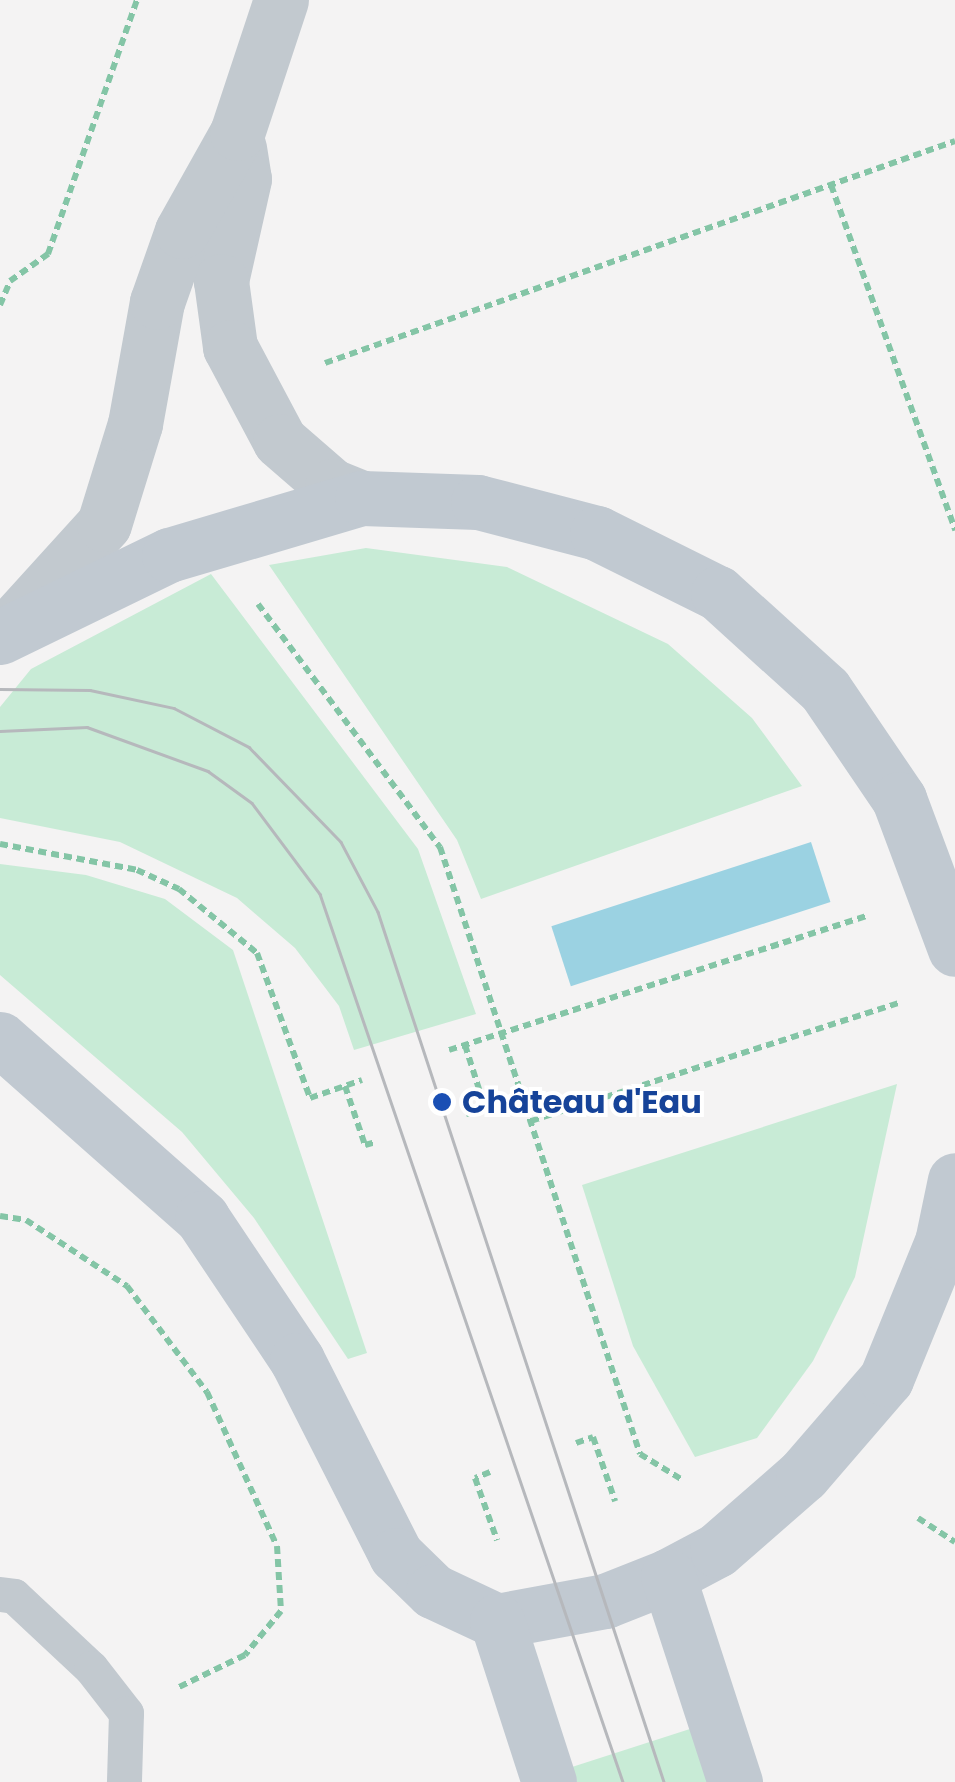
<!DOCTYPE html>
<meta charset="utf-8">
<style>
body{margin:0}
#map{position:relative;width:955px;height:1782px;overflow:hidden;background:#f4f3f3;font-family:Poppins,sans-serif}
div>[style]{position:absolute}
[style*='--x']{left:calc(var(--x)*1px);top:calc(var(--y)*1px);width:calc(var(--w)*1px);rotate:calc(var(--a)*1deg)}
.green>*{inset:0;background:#c8ebd6}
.water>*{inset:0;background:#9bd2e2;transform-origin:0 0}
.path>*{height:6px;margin-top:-3px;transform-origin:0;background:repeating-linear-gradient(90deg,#84c5a6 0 8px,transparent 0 13px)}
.service>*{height:35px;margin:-17.5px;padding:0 17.5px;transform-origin:17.5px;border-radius:17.5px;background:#c2c9cf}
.tertiary>*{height:55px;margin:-27.5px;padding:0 27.5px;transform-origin:27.5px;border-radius:27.5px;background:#c2c9cf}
.secondary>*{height:55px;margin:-27.5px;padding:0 27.5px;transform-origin:27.5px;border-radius:27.5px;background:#c1c9d1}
.tram>*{height:2.5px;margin:-1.25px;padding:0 1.25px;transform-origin:1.25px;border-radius:1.25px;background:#b6b8bc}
.dots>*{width:28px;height:28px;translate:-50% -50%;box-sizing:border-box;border:5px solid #fff;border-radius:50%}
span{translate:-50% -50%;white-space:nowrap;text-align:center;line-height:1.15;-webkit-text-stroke:8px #fff;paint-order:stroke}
.transit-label{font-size:32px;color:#164399;font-weight:700}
.left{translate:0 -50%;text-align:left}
</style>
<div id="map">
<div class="green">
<i style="clip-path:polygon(366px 548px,507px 567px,668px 644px,752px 718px,802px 786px,481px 899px,457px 840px,269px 565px)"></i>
<i style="clip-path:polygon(211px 574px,418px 849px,476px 1014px,354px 1050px,339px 1006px,295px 948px,237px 898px,120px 842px,0 818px,0 707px,31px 669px)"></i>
<i style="clip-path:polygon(0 864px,86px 875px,165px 899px,233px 950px,367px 1353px,348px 1359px,254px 1218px,182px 1132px,0 975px)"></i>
<i style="clip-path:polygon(897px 1084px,855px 1277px,813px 1361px,757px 1438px,695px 1457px,633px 1346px,582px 1185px)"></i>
<i style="clip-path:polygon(693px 1728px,711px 1782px,577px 1782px,572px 1767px)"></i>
</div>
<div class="water">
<i style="left:811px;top:842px;width:63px;height:273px;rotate:72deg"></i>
</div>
<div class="path">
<i style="--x:831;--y:185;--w:367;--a:70.2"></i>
<i style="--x:0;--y:305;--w:26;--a:-67"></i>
<i style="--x:10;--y:281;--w:47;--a:-35.4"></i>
<i style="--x:48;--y:254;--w:269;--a:-70.7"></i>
<i style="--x:325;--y:363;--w:668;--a:-19.41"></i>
<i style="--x:258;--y:604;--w:304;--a:53.2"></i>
<i style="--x:440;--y:847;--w:639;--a:71.76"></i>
<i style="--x:640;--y:1454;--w:48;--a:31.4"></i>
<i style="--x:0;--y:844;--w:139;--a:10.7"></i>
<i style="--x:137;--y:870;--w:46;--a:24.3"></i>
<i style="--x:179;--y:889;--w:101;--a:39.4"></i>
<i style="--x:257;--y:953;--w:154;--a:69.9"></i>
<i style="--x:310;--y:1098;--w:55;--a:-19.1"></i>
<i style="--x:465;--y:1045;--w:66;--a:72.4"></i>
<i style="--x:485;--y:1108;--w:20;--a:162"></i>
<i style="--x:449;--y:1050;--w:438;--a:-17.8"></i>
<i style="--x:345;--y:1086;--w:62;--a:71.3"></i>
<i style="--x:365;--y:1145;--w:11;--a:-15"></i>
<i style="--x:531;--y:1121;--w:386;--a:-17.8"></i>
<i style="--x:0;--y:1216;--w:26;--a:9"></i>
<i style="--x:26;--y:1220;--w:121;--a:33.2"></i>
<i style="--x:127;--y:1286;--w:133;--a:53"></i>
<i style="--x:207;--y:1392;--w:169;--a:65.6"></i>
<i style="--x:277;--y:1546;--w:65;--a:86.5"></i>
<i style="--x:281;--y:1611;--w:57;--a:129.3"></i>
<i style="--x:245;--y:1655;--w:73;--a:154.1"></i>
<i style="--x:576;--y:1443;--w:18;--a:-19"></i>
<i style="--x:593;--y:1437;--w:68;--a:71"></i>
<i style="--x:490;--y:1472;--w:16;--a:158"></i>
<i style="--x:475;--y:1478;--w:66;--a:70.5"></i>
<i style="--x:918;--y:1518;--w:44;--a:33"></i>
</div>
<div class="service">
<i style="--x:0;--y:1594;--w:14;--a:8"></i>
<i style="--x:14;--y:1596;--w:105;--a:43.1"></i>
<i style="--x:91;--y:1668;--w:57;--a:52.1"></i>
<i style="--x:126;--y:1713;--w:69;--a:91.7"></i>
</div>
<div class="tertiary">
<i style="--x:239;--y:148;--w:31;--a:81"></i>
<i style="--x:244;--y:179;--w:105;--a:102.7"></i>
<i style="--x:221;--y:281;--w:67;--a:82.2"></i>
<i style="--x:230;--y:347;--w:106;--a:62"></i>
<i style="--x:280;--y:441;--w:69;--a:40.9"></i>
<i style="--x:332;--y:486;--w:32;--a:22"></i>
<i style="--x:7;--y:631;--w:144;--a:-47.8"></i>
<i style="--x:104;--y:524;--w:105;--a:-72.8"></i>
<i style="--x:135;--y:424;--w:124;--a:-79.8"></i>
<i style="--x:157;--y:302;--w:75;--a:-70.6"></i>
<i style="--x:182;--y:231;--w:112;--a:-60.7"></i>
<i style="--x:237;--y:133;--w:140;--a:-71.7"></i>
</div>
<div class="secondary">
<i style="--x:0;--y:637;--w:188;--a:-25.9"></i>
<i style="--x:169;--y:555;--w:201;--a:-16.5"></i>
<i style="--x:362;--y:498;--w:116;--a:2"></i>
<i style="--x:478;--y:502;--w:123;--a:14.6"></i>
<i style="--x:597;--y:533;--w:135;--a:26.4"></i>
<i style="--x:718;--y:593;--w:144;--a:42.2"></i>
<i style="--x:825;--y:690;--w:132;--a:55.8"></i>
<i style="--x:899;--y:799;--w:160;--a:69.5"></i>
<i style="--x:0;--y:1039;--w:270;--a:41.5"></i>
<i style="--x:202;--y:1218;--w:171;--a:56.2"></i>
<i style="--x:297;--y:1360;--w:219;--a:63.1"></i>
<i style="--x:396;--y:1555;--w:52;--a:44.2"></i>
<i style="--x:433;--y:1591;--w:71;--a:25.1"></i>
<i style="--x:497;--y:1621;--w:110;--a:-10.5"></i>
<i style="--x:605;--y:1601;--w:68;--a:-21.6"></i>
<i style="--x:668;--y:1576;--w:55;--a:-28"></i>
<i style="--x:717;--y:1550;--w:114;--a:-41.1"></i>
<i style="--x:803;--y:1475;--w:127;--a:-49.2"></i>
<i style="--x:886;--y:1379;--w:148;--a:-67.8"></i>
<i style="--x:942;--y:1242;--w:63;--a:-78.2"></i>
<i style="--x:668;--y:1576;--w:217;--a:72"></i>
<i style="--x:497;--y:1621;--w:169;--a:72.1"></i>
</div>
<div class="tram">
<i style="--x:0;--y:689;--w:90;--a:0.6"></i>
<i style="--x:90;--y:690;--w:86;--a:12.1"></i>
<i style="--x:174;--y:708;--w:85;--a:27.5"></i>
<i style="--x:249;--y:747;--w:132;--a:45.9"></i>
<i style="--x:341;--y:842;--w:79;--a:62.1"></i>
<i style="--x:378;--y:912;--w:916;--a:71.8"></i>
<i style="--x:0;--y:731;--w:87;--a:-2.6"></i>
<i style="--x:87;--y:727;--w:129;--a:20"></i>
<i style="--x:208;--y:771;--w:54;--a:36"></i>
<i style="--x:252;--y:803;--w:114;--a:53.2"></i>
<i style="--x:320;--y:894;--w:938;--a:71.16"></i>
</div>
<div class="dots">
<i style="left:442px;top:1102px;background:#1a4fb4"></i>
</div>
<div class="transit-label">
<span class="left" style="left:462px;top:1102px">Château d'Eau</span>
</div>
</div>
